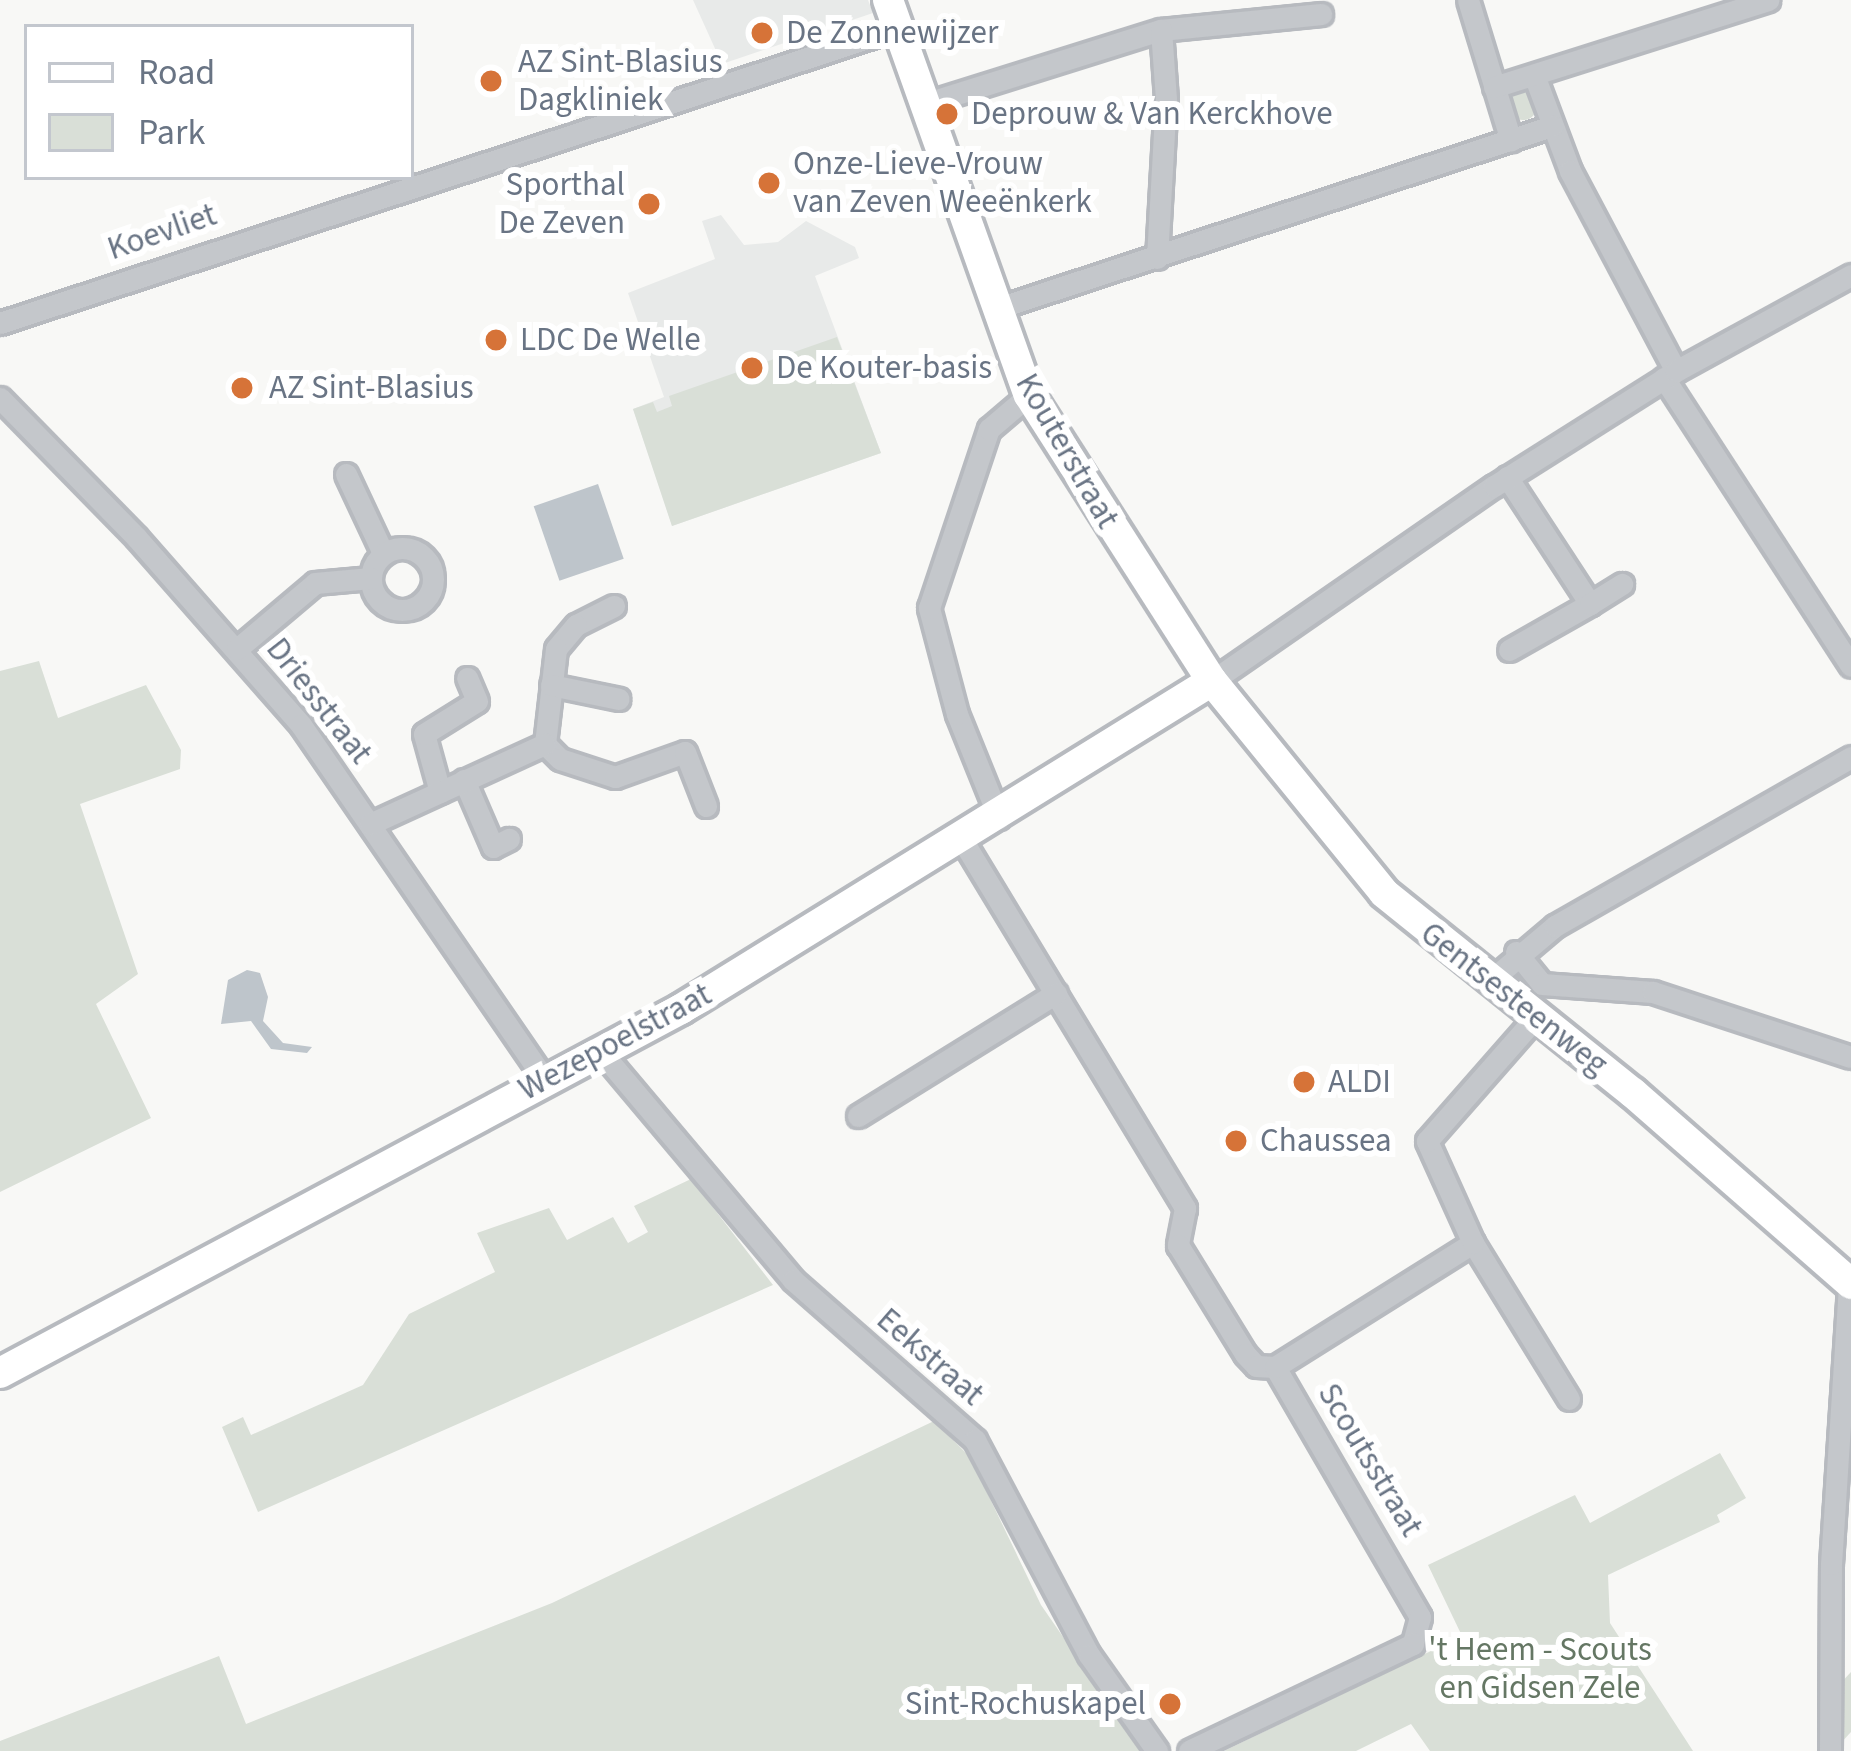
<!DOCTYPE html>
<meta charset="utf-8">
<style>
body{margin:0}
#map{position:relative;width:1851px;height:1751px;overflow:hidden;background:#f8f8f6;font-family:"Source Sans 3",sans-serif}
div>[style]{position:absolute}
[style*='--x']{left:calc(var(--x)*1px);top:calc(var(--y)*1px);width:calc(var(--w)*1px);rotate:calc(var(--a)*1deg)}
.built>*{inset:0;background:#e8eae9}
.green>*{inset:0;background:#d9dfd7}
.round{border-radius:50%}
.water>*{inset:0;background:#bec5cb;transform-origin:0 0}
.roads{filter:drop-shadow(3px 0 #b7babf) drop-shadow(-3px 0 #b7babf) drop-shadow(0 3px #b7babf) drop-shadow(0 -3px #b7babf)}
.street>*{height:21px;margin:-10.5px;padding:0 10.5px;transform-origin:10.5px;border-radius:10.5px;background:#c4c7cb}
.street>.ring{margin:-10.5px;padding:0;box-sizing:content-box;background:none;border:21px solid #c4c7cb;border-radius:50%}
.secondary>*{height:30px;margin:-15px;padding:0 15px;transform-origin:15px;border-radius:15px;background:#fff}
.dots>*{width:33px;height:33px;translate:-50% -50%;box-sizing:border-box;border:6px solid #fff;border-radius:50%}
span{translate:-50% -50%;white-space:nowrap;text-align:center;line-height:1.15;-webkit-text-stroke:12px #fff;paint-order:stroke}
.poi-label{font-size:33px;color:#697484}
.left{translate:0 -50%;text-align:left}
.right{translate:-100% -50%;text-align:right}
.street-label{font-size:33px;color:#697484}
.park-label{font-size:33px;color:#657764}
.legend{position:absolute;left:24px;top:24px;width:390px;height:156px;box-sizing:border-box;background:#fff;border:3px solid #c3c7ce;margin:0;padding:15px 21px;list-style:none;font-size:36px;color:#697484}
.legend li{display:flex;align-items:center;gap:24px;height:60px}
.legend b{width:60px;border:3px solid #c3c7ce}
</style>
<div id="map">
<div class="built">
<i style="clip-path:polygon(693px 0,868px 0,873px 13px,722px 64px)"></i>
<i style="clip-path:polygon(721px 215px,744px 245px,778px 242px,806px 221px,855px 247px,859px 258px,815px 276px,881px 453px,672px 526px,633px 409px,664px 397px,628px 293px,715px 259px,702px 221px)"></i>
</div>
<div class="green">
<i class="round" style="left:1509px;top:92px;width:28px;height:28px"></i>
<i style="clip-path:polygon(837px 337px,881px 453px,672px 526px,633px 409px,653px 402px,657px 412px,672px 406px,669px 396px)"></i>
<i style="clip-path:polygon(39px 661px,58px 718px,146px 685px,181px 750px,180px 769px,80px 804px,138px 974px,96px 1004px,151px 1118px,0 1192px,0 671px)"></i>
<i style="clip-path:polygon(691px 1179px,773px 1285px,258px 1512px,222px 1427px,243px 1417px,251px 1435px,363px 1385px,409px 1314px,495px 1272px,477px 1233px,549px 1208px,567px 1240px,613px 1217px,628px 1243px,648px 1232px,634px 1206px)"></i>
<i style="clip-path:polygon(934px 1421px,970px 1457px,1041px 1605px,1142px 1751px,0 1751px,0 1741px,219px 1656px,246px 1724px,552px 1603px)"></i>
<i style="clip-path:polygon(1720px 1453px,1746px 1498px,1717px 1515px,1720px 1522px,1608px 1575px,1610px 1623px,1693px 1751px,1430px 1751px,1411px 1724px,1356px 1751px,1224px 1751px,1462px 1636px,1428px 1565px,1575px 1495px,1590px 1523px)"></i>
<i style="clip-path:polygon(1851px 1672px,1851px 1732px,1838px 1746px,1836px 1688px)"></i>
</div>
<div class="water">
<i style="left:598px;top:484px;width:79px;height:68px;rotate:71deg"></i>
<i style="clip-path:polygon(247px 970px,260px 973px,268px 997px,263px 1021px,283px 1043px,312px 1047px,307px 1053px,271px 1049px,251px 1021px,221px 1024px,228px 980px)"></i>
</div>
<div class="roads">
<div class="street">
<i style="--x:1468;--y:0;--w:147;--a:73"></i>
<i style="--x:1534;--y:75;--w:103;--a:69.4"></i>
<i style="--x:1570;--y:171;--w:226;--a:62.1"></i>
<i style="--x:1494;--y:87;--w:288;--a:-17.6"></i>
<i style="--x:921;--y:105;--w:251;--a:-17.4"></i>
<i style="--x:1161;--y:30;--w:161;--a:-5.7"></i>
<i style="--x:1157;--y:258;--w:159;--a:-86.8"></i>
<i style="--x:1166;--y:99;--w:69;--a:-94.1"></i>
<i style="--x:995;--y:309;--w:586;--a:-18.19"></i>
<i style="--x:0;--y:323;--w:942;--a:-18.18"></i>
<i style="--x:1664;--y:378;--w:343;--a:57"></i>
<i style="--x:0;--y:398;--w:194;--a:45.6"></i>
<i style="--x:136;--y:537;--w:250;--a:48.7"></i>
<i style="--x:301;--y:725;--w:429;--a:55.5"></i>
<i style="--x:346;--y:474;--w:87;--a:64.9"></i>
<i style="--x:1507;--y:477;--w:152;--a:56.8"></i>
<i style="--x:1590;--y:604;--w:93;--a:150.4"></i>
<i class="ring" style="left:371px;top:548px;width:41px;height:41px"></i>
<i style="--x:1590;--y:604;--w:38;--a:-32"></i>
<i style="--x:614;--y:606;--w:42;--a:153.4"></i>
<i style="--x:576;--y:625;--w:31;--a:130"></i>
<i style="--x:556;--y:649;--w:96;--a:96.6"></i>
<i style="--x:545;--y:744;--w:21;--a:45"></i>
<i style="--x:560;--y:759;--w:58;--a:18.1"></i>
<i style="--x:615;--y:777;--w:74;--a:-19.7"></i>
<i style="--x:685;--y:752;--w:58;--a:68.7"></i>
<i style="--x:237;--y:649;--w:102;--a:-40.2"></i>
<i style="--x:315;--y:583;--w:56;--a:-5.1"></i>
<i style="--x:1212;--y:681;--w:343;--a:-34.7"></i>
<i style="--x:1494;--y:486;--w:215;--a:-32.3"></i>
<i style="--x:1676;--y:371;--w:200;--a:-28.7"></i>
<i style="--x:551;--y:685;--w:69;--a:11.6"></i>
<i style="--x:464;--y:780;--w:73;--a:66.6"></i>
<i style="--x:493;--y:847;--w:18;--a:-27"></i>
<i style="--x:440;--y:792;--w:60;--a:-105.4"></i>
<i style="--x:424;--y:734;--w:62;--a:-31.9"></i>
<i style="--x:477;--y:701;--w:25;--a:-113"></i>
<i style="--x:999;--y:818;--w:112;--a:-112"></i>
<i style="--x:957;--y:714;--w:110;--a:-104.8"></i>
<i style="--x:929;--y:608;--w:189;--a:-71.5"></i>
<i style="--x:989;--y:429;--w:52;--a:-40.4"></i>
<i style="--x:370;--y:824;--w:192;--a:-24.6"></i>
<i style="--x:961;--y:838;--w:433;--a:58.8"></i>
<i style="--x:1185;--y:1208;--w:38;--a:101"></i>
<i style="--x:1178;--y:1245;--w:128;--a:58.4"></i>
<i style="--x:1245;--y:1354;--w:16;--a:47"></i>
<i style="--x:1256;--y:1366;--w:19;--a:3"></i>
<i style="--x:1275;--y:1367;--w:289;--a:59.9"></i>
<i style="--x:1420;--y:1617;--w:28;--a:105"></i>
<i style="--x:1413;--y:1644;--w:248;--a:154.5"></i>
<i style="--x:1516;--y:952;--w:41;--a:50.9"></i>
<i style="--x:1542;--y:984;--w:111;--a:4.1"></i>
<i style="--x:1653;--y:992;--w:208;--a:18.2"></i>
<i style="--x:1491;--y:980;--w:84;--a:-40.2"></i>
<i style="--x:1555;--y:926;--w:341;--a:-29.7"></i>
<i style="--x:602;--y:1053;--w:297;--a:49.9"></i>
<i style="--x:793;--y:1280;--w:242;--a:41.3"></i>
<i style="--x:975;--y:1440;--w:243;--a:62.1"></i>
<i style="--x:1089;--y:1655;--w:118;--a:54.7"></i>
<i style="--x:858;--y:1116;--w:233;--a:-31.8"></i>
<i style="--x:1473;--y:1243;--w:183;--a:58.4"></i>
<i style="--x:1275;--y:1367;--w:234;--a:-32.1"></i>
<i style="--x:1473;--y:1243;--w:112;--a:-114.3"></i>
<i style="--x:1427;--y:1141;--w:167;--a:-48.7"></i>
<i style="--x:1830;--y:1751;--w:187;--a:-89.7"></i>
<i style="--x:1831;--y:1564;--w:282;--a:-86.3"></i>
</div>
<div class="secondary">
<i style="--x:888;--y:0;--w:419;--a:70.4"></i>
<i style="--x:1029;--y:395;--w:340;--a:57.4"></i>
<i style="--x:1212;--y:681;--w:273;--a:50.9"></i>
<i style="--x:1384;--y:893;--w:319;--a:38.8"></i>
<i style="--x:1633;--y:1093;--w:290;--a:41.2"></i>
<i style="--x:0;--y:1373;--w:772;--a:-28.12"></i>
<i style="--x:681;--y:1009;--w:624;--a:-31.7"></i>
</div>
</div>
<div class="dots">
<i style="left:762px;top:33px;background:#d67338"></i>
<i style="left:491px;top:81px;background:#d67338"></i>
<i style="left:947px;top:114px;background:#d67338"></i>
<i style="left:769px;top:183px;background:#d67338"></i>
<i style="left:649px;top:204px;background:#d67338"></i>
<i style="left:496px;top:340px;background:#d67338"></i>
<i style="left:752px;top:368px;background:#d67338"></i>
<i style="left:242px;top:388px;background:#d67338"></i>
<i style="left:1304px;top:1082px;background:#d67338"></i>
<i style="left:1236px;top:1141px;background:#d67338"></i>
<i style="left:1170px;top:1704px;background:#d67338"></i>
</div>
<div class="poi-label">
<span class="left" style="left:786px;top:33px">De Zonnewijzer</span>
<span class="left" style="left:518px;top:81px">AZ Sint-Blasius<br>Dagkliniek</span>
<span class="left" style="left:971px;top:114px">Deprouw &amp; Van Kerckhove</span>
<span class="left" style="left:793px;top:183px">Onze-Lieve-Vrouw<br>van Zeven Weeënkerk</span>
<span class="right" style="left:625px;top:204px">Sporthal<br>De Zeven</span>
<span class="left" style="left:520px;top:340px">LDC De Welle</span>
<span class="left" style="left:776px;top:368px">De Kouter-basis</span>
<span class="left" style="left:269px;top:388px">AZ Sint-Blasius</span>
<span class="left" style="left:1328px;top:1082px">ALDI</span>
<span class="left" style="left:1260px;top:1141px">Chaussea</span>
<span class="right" style="left:1146px;top:1704px">Sint-Rochuskapel</span>
</div>
<div class="street-label">
<span style="left:162px;top:232px;rotate:-19deg">Koevliet</span>
<span style="left:1067px;top:451px;rotate:60deg">Kouterstraat</span>
<span style="left:319px;top:701px;rotate:52deg">Driesstraat</span>
<span style="left:1514px;top:999px;rotate:38deg">Gentsesteenweg</span>
<span style="left:615px;top:1042px;rotate:-28deg">Wezepoelstraat</span>
<span style="left:930px;top:1357px;rotate:41deg">Eekstraat</span>
<span style="left:1370px;top:1460px;rotate:59deg">Scoutsstraat</span>
</div>
<div class="park-label">
<span style="left:1540px;top:1669px">'t Heem - Scouts<br>en Gidsen Zele</span>
</div>
<ul class="legend">
<li><b style="height:15px;background:#fff"></b>Road</li>
<li><b style="height:33px;background:#d9dfd7"></b>Park</li>
</ul>
</div>
